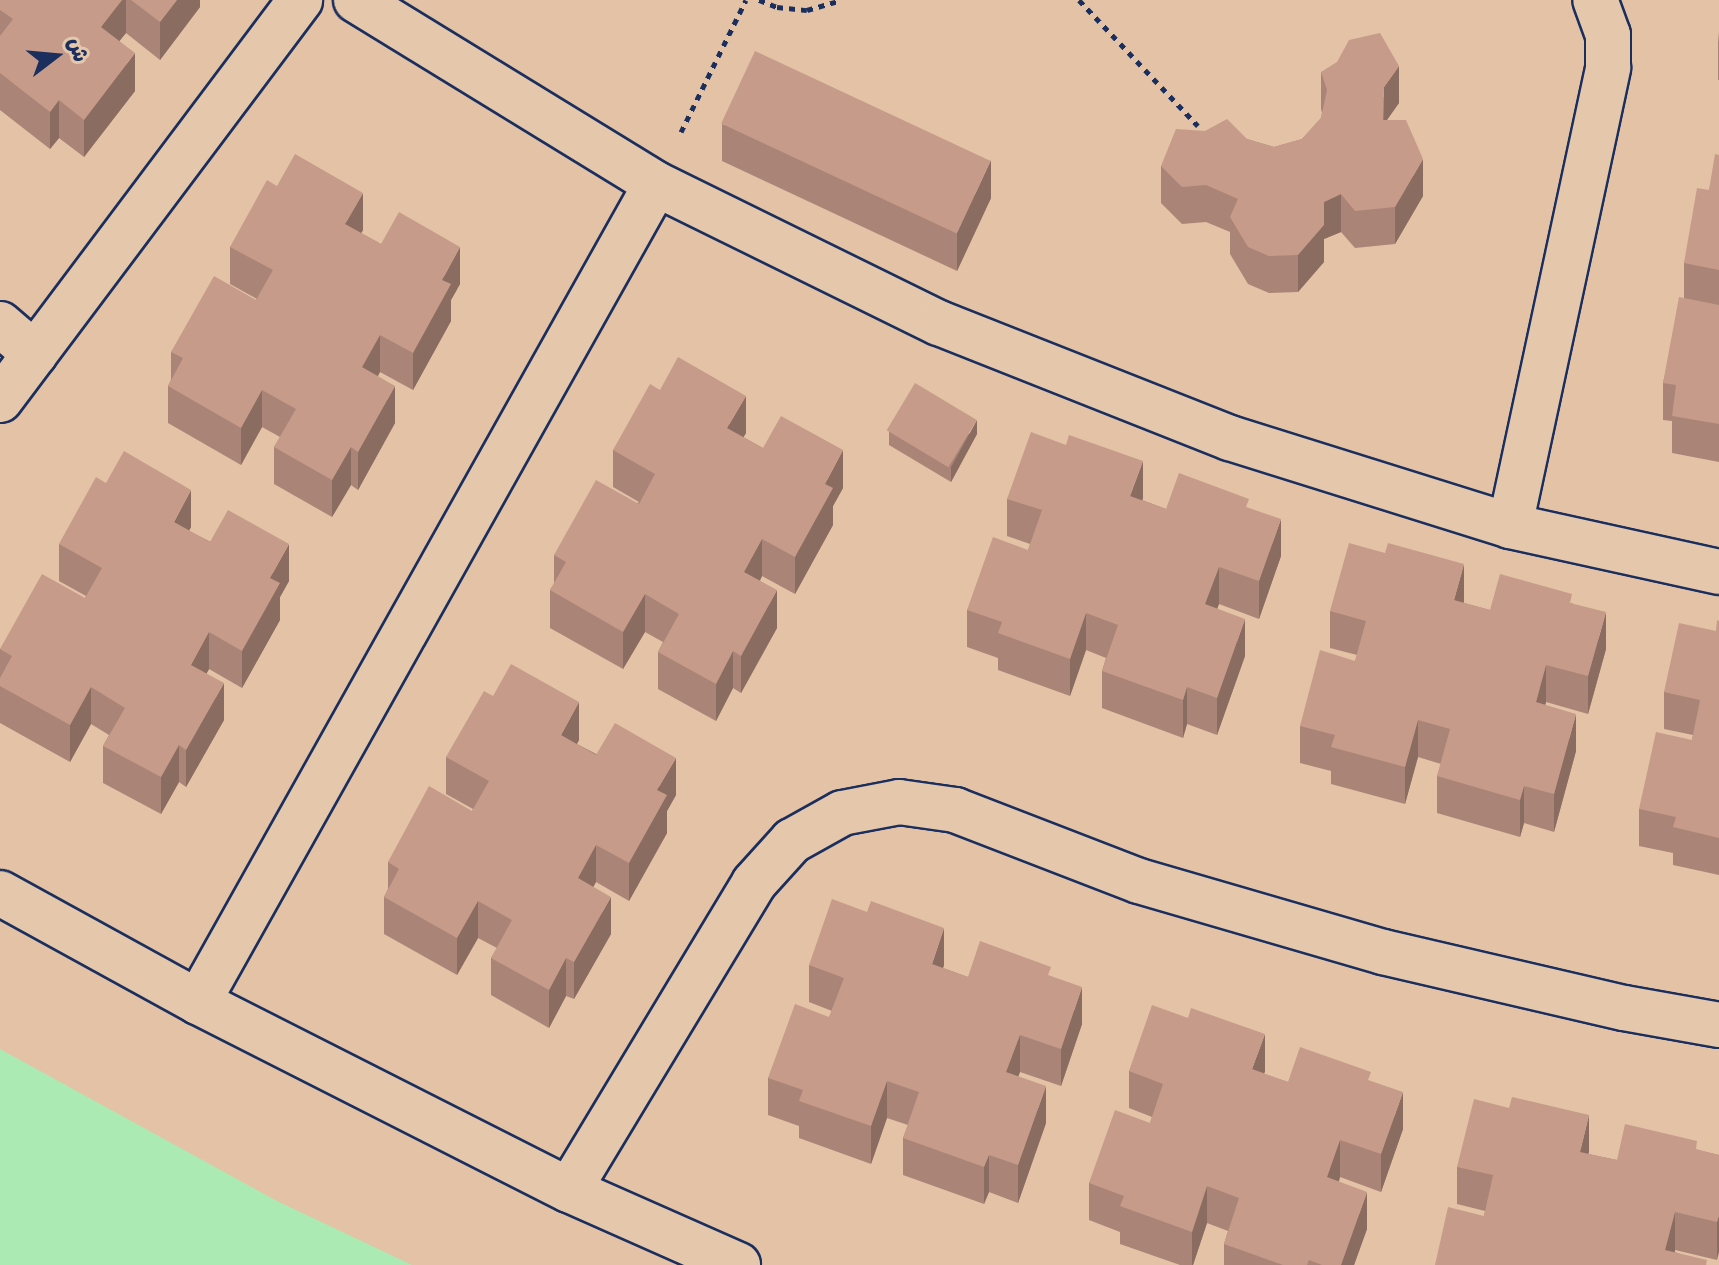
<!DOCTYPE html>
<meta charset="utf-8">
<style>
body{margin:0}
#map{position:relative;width:1719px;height:1265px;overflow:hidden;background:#e3c2a6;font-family:Delius,"Playpen Sans Arabic",sans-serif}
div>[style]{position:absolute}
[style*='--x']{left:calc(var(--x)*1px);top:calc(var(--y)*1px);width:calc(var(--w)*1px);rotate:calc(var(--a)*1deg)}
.green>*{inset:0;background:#abebb3}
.path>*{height:5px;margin-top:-2.5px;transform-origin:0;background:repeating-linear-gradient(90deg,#1b2f5e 0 6px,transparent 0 12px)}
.roads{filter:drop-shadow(2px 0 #1b2f5e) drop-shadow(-2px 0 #1b2f5e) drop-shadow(0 2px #1b2f5e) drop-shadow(0 -2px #1b2f5e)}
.minor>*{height:44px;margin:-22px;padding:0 22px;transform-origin:22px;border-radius:22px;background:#e5c8ac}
.wall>*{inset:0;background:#aa8577}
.shaded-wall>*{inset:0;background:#8b6c61}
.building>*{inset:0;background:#c69b8a;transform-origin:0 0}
span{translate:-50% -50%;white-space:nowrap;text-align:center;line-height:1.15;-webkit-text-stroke:6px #e5c8ac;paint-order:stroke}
.north{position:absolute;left:16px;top:16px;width:80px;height:80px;-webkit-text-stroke:6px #e5c8ac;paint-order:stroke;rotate:74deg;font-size:22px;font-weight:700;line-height:32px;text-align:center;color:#1b2f5e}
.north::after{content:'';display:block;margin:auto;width:28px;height:36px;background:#1b2f5e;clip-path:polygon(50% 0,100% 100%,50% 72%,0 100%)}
</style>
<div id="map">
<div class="green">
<i style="clip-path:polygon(0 1049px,275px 1200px,412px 1265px,0 1265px)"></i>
</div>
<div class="path">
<i style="--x:759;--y:0;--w:19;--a:21"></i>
<i style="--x:777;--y:7;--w:30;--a:6"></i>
<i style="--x:807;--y:10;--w:35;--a:-16"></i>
<i style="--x:1079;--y:0;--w:173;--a:46.6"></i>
<i style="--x:681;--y:132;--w:147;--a:-63.8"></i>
</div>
<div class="roads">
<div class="minor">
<i style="--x:356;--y:0;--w:352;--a:31.5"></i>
<i style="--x:656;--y:184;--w:315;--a:26.2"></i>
<i style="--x:939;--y:323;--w:313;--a:21.6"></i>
<i style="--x:1230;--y:438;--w:294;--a:17.4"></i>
<i style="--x:1510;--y:526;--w:214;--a:12.4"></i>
<i style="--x:0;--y:324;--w:46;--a:40.6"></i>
<i style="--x:0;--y:400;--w:500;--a:-53.1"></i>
<i style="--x:1510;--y:526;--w:469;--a:-77.9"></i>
<i style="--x:1608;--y:67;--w:32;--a:-90"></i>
<i style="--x:1608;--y:35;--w:37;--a:-110"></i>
<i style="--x:0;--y:893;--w:226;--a:28.8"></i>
<i style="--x:198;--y:1002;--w:416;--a:26.9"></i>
<i style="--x:569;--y:1190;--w:185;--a:23.9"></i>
<i style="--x:198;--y:1002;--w:937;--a:-60.76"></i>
<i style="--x:569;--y:1190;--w:358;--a:-58.9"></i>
<i style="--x:754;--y:883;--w:57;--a:-47.9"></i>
<i style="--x:792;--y:841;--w:57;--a:-29.2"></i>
<i style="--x:842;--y:813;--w:58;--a:-10.9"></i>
<i style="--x:899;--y:802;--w:57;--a:8.1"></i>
<i style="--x:955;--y:810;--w:197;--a:21.1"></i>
<i style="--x:1139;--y:881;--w:254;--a:16.2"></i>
<i style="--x:1383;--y:952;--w:247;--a:13.1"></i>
<i style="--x:1624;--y:1008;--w:97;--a:10.1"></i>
</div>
</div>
<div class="wall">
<i style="clip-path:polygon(0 0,200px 0,200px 7px,160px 60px,126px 33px,119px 41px,135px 91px,84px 157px,59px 138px,50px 149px,0 110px)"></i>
<i style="clip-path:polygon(1719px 32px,1719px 80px,1718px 80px,1718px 42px)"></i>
<i style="clip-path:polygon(1321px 72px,1399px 103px,1387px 120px,1423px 196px,1395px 244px,1355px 248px,1341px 232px,1324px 239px,1324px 262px,1298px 292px,1269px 293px,1248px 284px,1230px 254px,1230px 232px,1206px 222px,1182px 224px,1161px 203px,1161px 166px,1247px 139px,1274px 147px,1302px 139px,1321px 118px,1322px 113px,1321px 109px)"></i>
<i style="clip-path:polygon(722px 124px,991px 198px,957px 271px,722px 161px)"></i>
<i style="clip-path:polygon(1719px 155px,1719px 462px,1672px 453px,1672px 421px,1663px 420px,1663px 383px,1684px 298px,1684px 263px,1709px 190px)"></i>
<i style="clip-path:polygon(277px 186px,363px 230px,361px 233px,381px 244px,460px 284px,451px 300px,451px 321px,413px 390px,380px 372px,378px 376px,395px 423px,358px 490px,351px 485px,332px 517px,274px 484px,274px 447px,280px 437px,262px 427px,241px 465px,168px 423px,168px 386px,171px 380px,171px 352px,257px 299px,230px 284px,230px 247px)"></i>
<i style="clip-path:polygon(660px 390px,746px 433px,743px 437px,763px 448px,843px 488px,833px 506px,833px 525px,795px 594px,762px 576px,760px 581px,777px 628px,741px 693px,733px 688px,716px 721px,658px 689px,658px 652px,663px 642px,645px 632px,623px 669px,550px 628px,550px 590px,554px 584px,554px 555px,639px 502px,613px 487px,613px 450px)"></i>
<i style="clip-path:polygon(889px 431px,977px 434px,951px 482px,889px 445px)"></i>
<i style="clip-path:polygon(1143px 498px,1142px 500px,1166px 509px,1249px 508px,1281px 556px,1259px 619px,1219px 604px,1217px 608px,1245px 656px,1217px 735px,1187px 724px,1183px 738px,1102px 708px,1102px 671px,1106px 658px,1086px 650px,1070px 696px,998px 670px,998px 658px,967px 647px,967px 610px,1028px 550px,1030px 544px,1007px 536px,1007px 499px)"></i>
<i style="clip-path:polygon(191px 527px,189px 531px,289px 581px,280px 597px,280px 620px,242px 688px,209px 669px,206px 674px,224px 720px,186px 787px,179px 782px,161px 814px,103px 783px,103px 746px,109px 735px,91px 724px,70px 762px,0 723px,0 649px,85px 598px,86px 596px,59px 581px,59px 544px)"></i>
<i style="clip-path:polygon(1464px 601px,1464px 603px,1490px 610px,1572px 603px,1606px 649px,1588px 714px,1546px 702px,1545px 705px,1576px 751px,1554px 832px,1524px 823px,1520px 837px,1437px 813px,1437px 776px,1441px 764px,1418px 757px,1405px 804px,1331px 784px,1331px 771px,1300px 763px,1300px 726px,1355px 661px,1357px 655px,1330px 648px,1330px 611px)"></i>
<i style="clip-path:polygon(1719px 621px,1719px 875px,1673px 865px,1673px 853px,1639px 846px,1639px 809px,1692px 740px,1693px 735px,1664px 729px,1664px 692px,1716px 631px)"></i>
<i style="clip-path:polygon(579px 740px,577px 744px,676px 795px,667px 811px,667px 833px,629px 901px,596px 882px,593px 887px,611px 934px,574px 999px,566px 996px,549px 1028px,491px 995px,491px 958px,497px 948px,478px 938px,457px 975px,384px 934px,384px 897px,388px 889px,388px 862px,472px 811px,473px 809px,446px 794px,446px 757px)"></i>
<i style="clip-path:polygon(809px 965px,944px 965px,943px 968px,968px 977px,1051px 976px,1082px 1024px,1061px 1086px,1020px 1072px,1018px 1076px,1046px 1123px,1018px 1203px,989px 1192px,984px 1204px,903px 1175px,903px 1138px,908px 1125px,887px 1118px,871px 1164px,799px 1138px,799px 1126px,768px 1115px,768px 1078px,829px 1017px,832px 1011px,809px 1002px)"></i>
<i style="clip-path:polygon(1129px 1071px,1265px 1071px,1264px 1074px,1288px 1082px,1371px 1081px,1403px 1129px,1381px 1192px,1340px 1177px,1339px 1182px,1367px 1229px,1354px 1265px,1224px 1265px,1224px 1244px,1228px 1231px,1207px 1223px,1193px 1265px,1180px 1265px,1120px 1244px,1120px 1232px,1089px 1220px,1089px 1183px,1150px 1123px,1152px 1117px,1129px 1108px)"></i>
<i style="clip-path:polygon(1509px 1108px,1588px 1154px,1617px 1160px,1697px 1150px,1719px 1155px,1717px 1260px,1675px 1250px,1675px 1252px,1707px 1265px,1484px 1216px,1485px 1211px,1457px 1204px,1457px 1167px)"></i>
</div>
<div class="shaded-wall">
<i style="clip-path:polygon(122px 0,126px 0,126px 33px,101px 64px,101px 27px)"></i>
<i style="clip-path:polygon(177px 0,200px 0,200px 7px,160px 60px,160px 22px)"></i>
<i style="clip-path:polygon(135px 53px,135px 91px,84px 157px,84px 120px)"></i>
<i style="clip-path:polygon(1399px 66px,1399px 103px,1384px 124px,1383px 157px,1384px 87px)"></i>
<i style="clip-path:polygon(59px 100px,59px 138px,50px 149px,50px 112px)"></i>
<i style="clip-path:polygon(1423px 159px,1423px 196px,1395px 244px,1395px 207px)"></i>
<i style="clip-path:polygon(991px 160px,991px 198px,957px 271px,957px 233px)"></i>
<i style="clip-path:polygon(363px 193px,363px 230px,345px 261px,345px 224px)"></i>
<i style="clip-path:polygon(1341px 194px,1341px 232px,1324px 239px,1324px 262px,1298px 292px,1298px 255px,1324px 202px)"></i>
<i style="clip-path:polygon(460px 247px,460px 284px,451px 300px,451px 321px,413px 390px,413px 353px,442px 280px)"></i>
<i style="clip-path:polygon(380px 335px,380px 372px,362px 404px,362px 367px)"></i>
<i style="clip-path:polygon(395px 386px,395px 423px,358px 490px,358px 452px)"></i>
<i style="clip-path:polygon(262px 390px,262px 427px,241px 465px,241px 428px)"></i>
<i style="clip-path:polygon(746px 396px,746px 433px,727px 466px,727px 428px)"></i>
<i style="clip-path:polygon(977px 420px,977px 434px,951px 482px,951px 467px)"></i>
<i style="clip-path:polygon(351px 447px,351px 485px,332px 517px,332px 480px)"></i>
<i style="clip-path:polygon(843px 450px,843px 488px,833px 506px,833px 525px,795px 594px,795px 557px,825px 484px)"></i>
<i style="clip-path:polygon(1143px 461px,1143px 498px,1130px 533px,1130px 496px)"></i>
<i style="clip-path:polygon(191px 490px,191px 527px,174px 559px,174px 522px)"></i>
<i style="clip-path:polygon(1281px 519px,1281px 556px,1259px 619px,1259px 581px)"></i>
<i style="clip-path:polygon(762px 539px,762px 576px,744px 609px,744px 572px)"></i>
<i style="clip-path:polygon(289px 544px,289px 581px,280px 597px,280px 620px,242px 688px,242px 651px,270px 578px)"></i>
<i style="clip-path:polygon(1464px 564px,1464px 601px,1454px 637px,1454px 600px)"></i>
<i style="clip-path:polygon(1219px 567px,1219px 604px,1205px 641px,1205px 604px)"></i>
<i style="clip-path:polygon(777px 590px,777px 628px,741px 693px,741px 656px)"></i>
<i style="clip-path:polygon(645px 594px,645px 632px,623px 669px,623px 632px)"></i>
<i style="clip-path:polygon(1606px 612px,1606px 649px,1588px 714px,1588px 676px)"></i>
<i style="clip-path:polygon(1086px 613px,1086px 650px,1070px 696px,1070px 659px)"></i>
<i style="clip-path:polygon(1245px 619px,1245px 656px,1217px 735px,1217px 698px)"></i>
<i style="clip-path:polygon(209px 632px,209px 669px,191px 703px,191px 665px)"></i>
<i style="clip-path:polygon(733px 651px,733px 688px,716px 721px,716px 684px)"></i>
<i style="clip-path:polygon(1546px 665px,1546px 702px,1536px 740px,1536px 702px)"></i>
<i style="clip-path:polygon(224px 683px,224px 720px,186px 787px,186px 750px)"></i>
<i style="clip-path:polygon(91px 687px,91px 724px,70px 762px,70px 725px)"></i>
<i style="clip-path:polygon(1187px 687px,1187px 724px,1183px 738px,1183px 700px)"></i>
<i style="clip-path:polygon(579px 702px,579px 740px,561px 772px,561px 735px)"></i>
<i style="clip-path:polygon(1576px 714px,1576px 751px,1554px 832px,1554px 794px)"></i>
<i style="clip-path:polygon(1418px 720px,1418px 757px,1405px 804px,1405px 767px)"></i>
<i style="clip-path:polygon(179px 745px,179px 782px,161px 814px,161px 777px)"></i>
<i style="clip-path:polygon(676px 758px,676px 795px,667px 811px,667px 833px,629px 901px,629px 863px,657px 790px)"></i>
<i style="clip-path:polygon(1524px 786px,1524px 823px,1520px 837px,1520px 800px)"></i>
<i style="clip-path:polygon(596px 845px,596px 882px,578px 915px,578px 878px)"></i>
<i style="clip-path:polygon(611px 897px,611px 934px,574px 999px,574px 962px)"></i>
<i style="clip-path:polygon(478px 901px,478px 938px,457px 975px,457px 938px)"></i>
<i style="clip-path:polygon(944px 928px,944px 965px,932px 1001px,932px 964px)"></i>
<i style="clip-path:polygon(566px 958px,566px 996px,549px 1028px,549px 990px)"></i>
<i style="clip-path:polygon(1082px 987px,1082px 1024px,1061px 1086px,1061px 1049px)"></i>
<i style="clip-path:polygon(1265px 1034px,1265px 1071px,1252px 1106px,1252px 1069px)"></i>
<i style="clip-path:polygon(1020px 1035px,1020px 1072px,1006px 1109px,1006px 1072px)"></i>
<i style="clip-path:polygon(887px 1081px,887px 1118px,871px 1164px,871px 1126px)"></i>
<i style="clip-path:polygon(1046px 1086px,1046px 1123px,1018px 1203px,1018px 1165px)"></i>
<i style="clip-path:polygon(1403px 1092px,1403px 1129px,1381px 1192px,1381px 1154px)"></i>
<i style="clip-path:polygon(1589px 1115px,1589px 1152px,1580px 1189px,1580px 1152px)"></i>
<i style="clip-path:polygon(1340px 1140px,1340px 1177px,1327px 1214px,1327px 1177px)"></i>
<i style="clip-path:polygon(989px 1155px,989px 1192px,984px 1204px,984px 1167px)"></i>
<i style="clip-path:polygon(1207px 1186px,1207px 1223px,1193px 1265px,1192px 1265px,1192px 1232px)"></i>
<i style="clip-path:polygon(1367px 1192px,1367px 1229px,1354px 1265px,1341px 1265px)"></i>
<i style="clip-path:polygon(1675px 1212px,1675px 1250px,1671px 1265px,1665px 1250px)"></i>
<i style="clip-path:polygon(1719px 1215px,1719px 1252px,1717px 1260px,1717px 1222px)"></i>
</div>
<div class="building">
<i style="clip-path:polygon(0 0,122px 0,101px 27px,135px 53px,84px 120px,59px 100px,50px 112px,0 73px,0 36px,13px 19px,0 10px)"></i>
<i style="clip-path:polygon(131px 0,177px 0,160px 22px)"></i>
<i style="clip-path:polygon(1380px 33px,1399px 66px,1384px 87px,1383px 120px,1406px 120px,1423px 159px,1395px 207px,1355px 211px,1341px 194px,1324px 202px,1324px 225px,1298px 255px,1269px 256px,1248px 247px,1230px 217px,1238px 199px,1206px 185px,1182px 187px,1161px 166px,1176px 129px,1205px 131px,1227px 119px,1247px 139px,1274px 147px,1302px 139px,1321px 118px,1327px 90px,1321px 72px,1337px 62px,1349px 40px)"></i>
<i style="left:755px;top:51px;width:260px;height:80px;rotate:25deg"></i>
<i style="clip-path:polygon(295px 154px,363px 193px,345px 224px,381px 244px,399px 212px,460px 247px,442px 280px,451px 284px,413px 353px,380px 335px,362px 367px,395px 386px,358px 452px,351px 447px,332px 480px,274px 447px,296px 409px,262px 390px,241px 428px,168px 386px,183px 358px,171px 352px,214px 276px,256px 300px,273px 270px,230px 247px,267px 180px,277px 186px)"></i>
<i style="clip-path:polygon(1715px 154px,1719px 155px,1719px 270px,1684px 263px,1697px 188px,1709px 190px)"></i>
<i style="clip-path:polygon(1679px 297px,1719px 305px,1719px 424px,1672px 416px,1676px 385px,1663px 383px)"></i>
<i style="clip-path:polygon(678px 357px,746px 396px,727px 428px,763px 448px,781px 416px,843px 450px,825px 484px,833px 488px,795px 557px,762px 539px,744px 572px,777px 590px,741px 656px,733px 651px,716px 684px,658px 652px,679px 614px,645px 594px,623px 632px,550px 590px,566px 562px,554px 555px,596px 480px,639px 504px,655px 474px,613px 450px,650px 384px,660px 390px)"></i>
<i style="left:915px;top:383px;width:72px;height:55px;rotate:31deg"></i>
<i style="clip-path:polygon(1031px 432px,1066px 445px,1069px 435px,1143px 461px,1130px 496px,1166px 509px,1179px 473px,1249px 499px,1246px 507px,1281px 519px,1259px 581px,1219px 567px,1205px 604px,1245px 619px,1217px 698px,1187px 687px,1183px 700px,1102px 671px,1118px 625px,1086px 613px,1070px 659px,998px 633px,1002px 622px,967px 610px,993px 537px,1028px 550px,1042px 510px,1007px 499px)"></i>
<i style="clip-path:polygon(124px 451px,191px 490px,174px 522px,210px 542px,228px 510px,289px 544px,270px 578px,280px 583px,242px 651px,209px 632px,191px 665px,224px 683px,186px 750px,179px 745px,161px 777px,103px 746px,125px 708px,91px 687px,70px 725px,0 686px,0 678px,12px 656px,0 649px,42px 574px,85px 598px,102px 568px,59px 544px,96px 477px,106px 483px)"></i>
<i style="clip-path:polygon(1349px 543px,1385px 553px,1388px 543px,1464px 564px,1454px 600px,1490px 610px,1500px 574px,1572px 594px,1570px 603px,1606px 612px,1588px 676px,1546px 665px,1536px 702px,1576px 714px,1554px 794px,1524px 786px,1520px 800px,1437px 776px,1450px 729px,1418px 720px,1405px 767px,1331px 747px,1335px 735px,1300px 726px,1320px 650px,1355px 661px,1366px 621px,1330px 611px)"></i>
<i style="clip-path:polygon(1717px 620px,1719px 621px,1719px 838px,1673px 827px,1676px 817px,1639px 809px,1656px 732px,1692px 740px,1700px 700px,1664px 692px,1679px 623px,1716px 631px)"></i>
<i style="clip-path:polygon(511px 664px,579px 702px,561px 735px,596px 755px,615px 723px,676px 758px,657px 790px,667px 795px,629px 863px,596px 845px,578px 878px,611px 897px,574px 962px,566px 958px,549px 990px,491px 958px,512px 920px,478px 901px,457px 938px,384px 897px,399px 869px,388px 862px,429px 786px,472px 811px,489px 781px,446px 757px,484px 691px,493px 696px)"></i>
<i style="clip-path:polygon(832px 899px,867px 912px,871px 901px,944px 928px,932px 964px,968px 977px,980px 941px,1051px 967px,1048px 975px,1082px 987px,1061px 1049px,1020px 1035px,1006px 1072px,1046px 1086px,1018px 1165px,989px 1155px,984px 1167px,903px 1138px,919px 1092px,887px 1081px,871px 1126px,799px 1101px,803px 1090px,768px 1078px,795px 1004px,829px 1017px,844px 978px,809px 965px)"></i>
<i style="clip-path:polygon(1152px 1005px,1188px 1018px,1191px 1008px,1265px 1034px,1252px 1069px,1288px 1082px,1300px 1047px,1371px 1072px,1368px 1080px,1403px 1092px,1381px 1154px,1340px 1140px,1327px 1177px,1367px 1192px,1341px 1265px,1322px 1265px,1309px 1260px,1307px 1265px,1283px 1265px,1224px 1244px,1239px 1198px,1207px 1186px,1192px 1232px,1120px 1206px,1124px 1196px,1089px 1183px,1115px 1110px,1150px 1123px,1163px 1084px,1129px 1071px)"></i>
<i style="clip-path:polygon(1512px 1097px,1589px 1115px,1580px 1152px,1617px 1160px,1625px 1124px,1697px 1141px,1696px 1149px,1719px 1155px,1719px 1215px,1717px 1222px,1675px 1212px,1665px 1250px,1707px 1260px,1706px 1265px,1435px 1265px,1448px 1207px,1484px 1216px,1493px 1175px,1457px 1167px,1474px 1099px,1509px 1108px)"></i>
</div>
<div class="north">ش</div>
</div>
